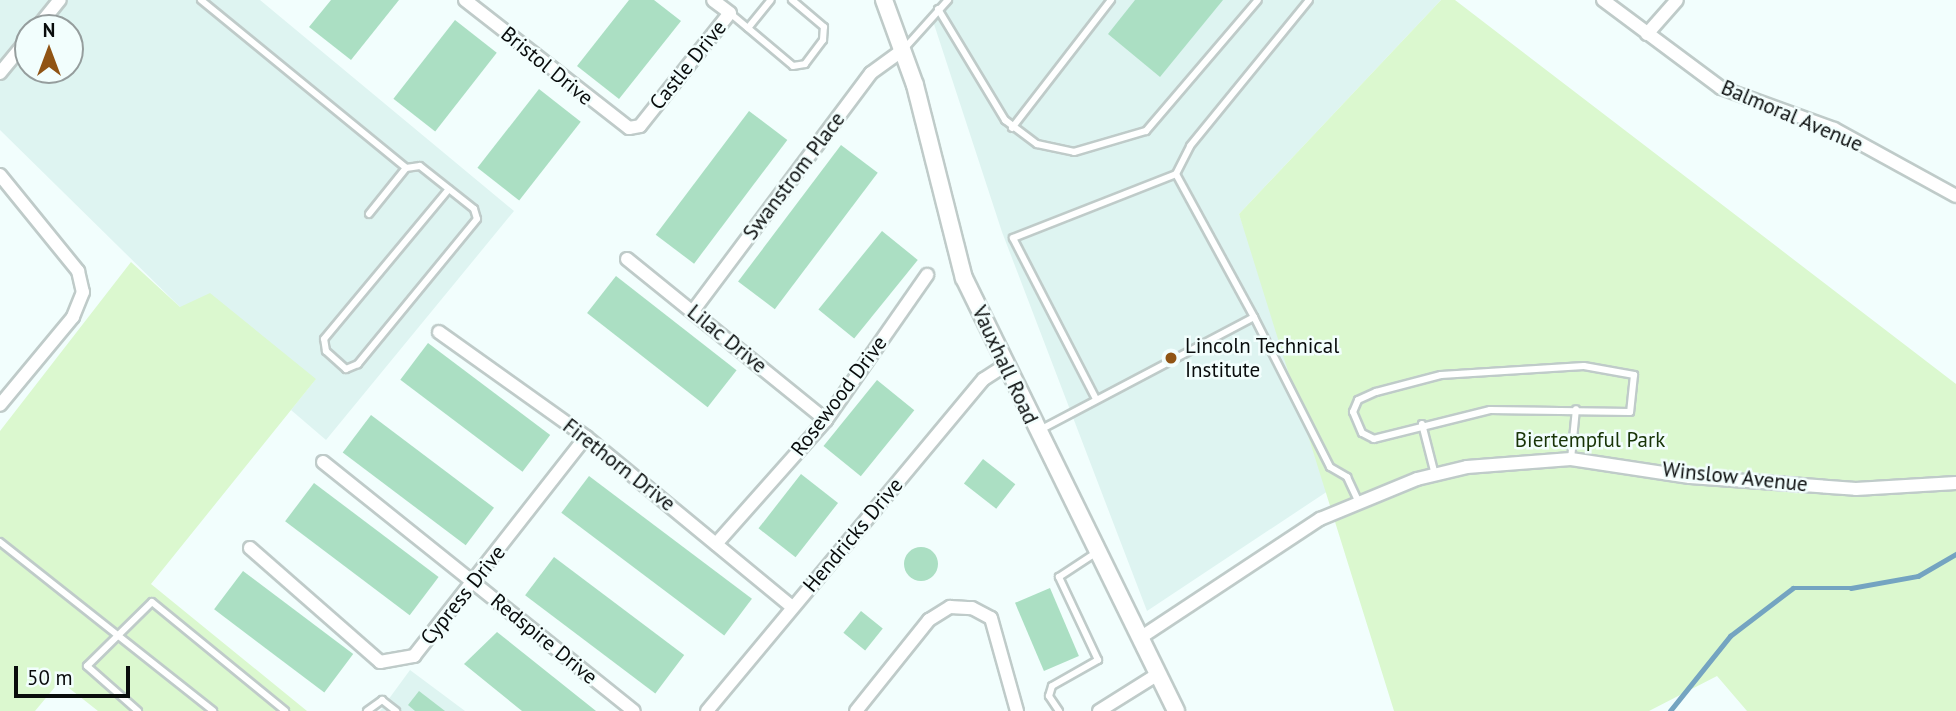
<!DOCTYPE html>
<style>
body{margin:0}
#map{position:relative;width:1956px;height:711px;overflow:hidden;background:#f2fefd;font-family:"PT Sans",sans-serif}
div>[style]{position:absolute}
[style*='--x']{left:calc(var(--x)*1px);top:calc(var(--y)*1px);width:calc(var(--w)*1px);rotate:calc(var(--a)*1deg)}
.built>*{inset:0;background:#def4f1}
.green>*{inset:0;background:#dbf8cf}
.stream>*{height:4.5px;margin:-2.25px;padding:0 2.25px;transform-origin:2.25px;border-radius:2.25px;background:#74a4c1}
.building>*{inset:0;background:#abdfc3;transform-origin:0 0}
.round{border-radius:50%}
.roads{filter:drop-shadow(2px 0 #bfcbc9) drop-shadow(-2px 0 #bfcbc9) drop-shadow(0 2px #bfcbc9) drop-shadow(0 -2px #bfcbc9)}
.service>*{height:6px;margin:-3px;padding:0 3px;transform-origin:3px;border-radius:3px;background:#fff}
.minor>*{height:12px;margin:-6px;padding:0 6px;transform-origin:6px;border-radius:6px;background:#fff}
.tertiary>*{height:16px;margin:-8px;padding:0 8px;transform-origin:8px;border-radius:8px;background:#fff}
.dots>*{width:19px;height:19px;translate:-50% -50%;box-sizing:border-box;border:4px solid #f2fefd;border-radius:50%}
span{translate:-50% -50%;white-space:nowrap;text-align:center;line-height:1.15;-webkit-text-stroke:5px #f2fefd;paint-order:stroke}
.street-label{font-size:21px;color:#090c0c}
.poi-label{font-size:21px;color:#090c0c}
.left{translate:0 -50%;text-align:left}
.park-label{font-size:21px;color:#183407}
.north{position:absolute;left:14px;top:14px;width:70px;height:70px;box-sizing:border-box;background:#f2fefd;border:2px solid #959d9d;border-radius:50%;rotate:0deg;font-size:19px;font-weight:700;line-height:28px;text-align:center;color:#090c0c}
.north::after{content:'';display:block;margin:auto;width:24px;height:32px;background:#905414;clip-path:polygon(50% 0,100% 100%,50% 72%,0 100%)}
.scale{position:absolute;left:14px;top:666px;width:116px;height:32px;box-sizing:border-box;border:4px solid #090c0c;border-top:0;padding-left:9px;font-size:21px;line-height:24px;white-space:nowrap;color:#090c0c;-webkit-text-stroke:5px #f2fefd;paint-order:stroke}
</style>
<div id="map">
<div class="built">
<i style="clip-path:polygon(evenodd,0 0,260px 0,514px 211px,326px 440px,291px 410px,315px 380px,180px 307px,0 130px,0 0,28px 28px,70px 28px,70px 70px,28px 70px,28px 28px)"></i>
<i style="clip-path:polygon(947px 0,1441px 0,1239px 214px,1337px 485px,1147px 611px,1002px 232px,932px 18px)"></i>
<i style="clip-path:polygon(410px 670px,465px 711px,380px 711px)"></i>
</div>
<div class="green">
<i style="clip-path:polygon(1441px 0,1455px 0,1956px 384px,1956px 711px,1747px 711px,1717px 676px,1649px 711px,1394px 711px,1239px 214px)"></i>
<i style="clip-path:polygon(131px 262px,180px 307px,210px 293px,316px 379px,151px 584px,307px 711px,98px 711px,60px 681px,35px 711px,0 711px,0 431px)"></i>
</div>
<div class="stream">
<i style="--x:1670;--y:711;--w:96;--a:-51.3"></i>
<i style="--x:1730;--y:636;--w:79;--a:-37.3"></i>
<i style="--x:1793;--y:588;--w:58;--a:0"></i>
<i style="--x:1851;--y:588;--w:68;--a:-10.2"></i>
<i style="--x:1918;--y:576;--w:44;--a:-30.1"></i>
</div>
<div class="building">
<i style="clip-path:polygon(331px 0,399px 0,351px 60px,309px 27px)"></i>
<i style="clip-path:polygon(629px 0,654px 0,681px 21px,619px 99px,577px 66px)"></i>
<i style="clip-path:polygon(1135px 0,1223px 0,1160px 77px,1108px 34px)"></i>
<i style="left:455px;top:20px;width:53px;height:100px;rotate:38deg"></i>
<i style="left:539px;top:89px;width:53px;height:100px;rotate:38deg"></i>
<i style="left:749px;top:111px;width:48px;height:155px;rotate:37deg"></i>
<i style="left:841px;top:145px;width:46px;height:171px;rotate:37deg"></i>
<i style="left:882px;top:231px;width:46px;height:101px;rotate:39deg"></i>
<i style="left:616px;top:276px;width:153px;height:47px;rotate:38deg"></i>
<i style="left:428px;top:343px;width:153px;height:46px;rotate:37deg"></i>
<i style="left:877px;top:380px;width:48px;height:85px;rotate:39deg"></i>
<i style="left:371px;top:415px;width:154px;height:47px;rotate:37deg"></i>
<i style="left:983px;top:459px;width:41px;height:31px;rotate:38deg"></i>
<i style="left:801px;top:474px;width:47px;height:69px;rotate:38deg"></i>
<i style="left:589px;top:476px;width:204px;height:46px;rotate:37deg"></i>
<i style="left:314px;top:483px;width:156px;height:48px;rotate:37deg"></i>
<i class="round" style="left:904px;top:547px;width:34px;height:34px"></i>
<i style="left:554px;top:557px;width:163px;height:48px;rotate:37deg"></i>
<i style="left:243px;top:571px;width:138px;height:48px;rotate:37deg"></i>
<i style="left:1050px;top:588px;width:74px;height:38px;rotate:67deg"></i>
<i style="left:861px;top:611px;width:28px;height:28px;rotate:39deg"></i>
<i style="clip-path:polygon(497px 632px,596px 711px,522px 711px,464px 664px)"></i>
<i style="clip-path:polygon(419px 691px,445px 711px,415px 711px,408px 705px)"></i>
</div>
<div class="roads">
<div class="service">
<i style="--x:201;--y:0;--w:265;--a:39.3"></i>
<i style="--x:406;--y:168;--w:59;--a:128.8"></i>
<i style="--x:938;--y:9;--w:130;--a:58.9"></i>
<i style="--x:1005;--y:120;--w:40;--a:37"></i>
<i style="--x:1037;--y:144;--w:38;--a:12"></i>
<i style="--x:1074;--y:152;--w:75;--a:-16.3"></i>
<i style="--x:1146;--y:131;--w:172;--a:-49.5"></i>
<i style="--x:730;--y:13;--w:82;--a:40.1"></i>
<i style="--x:793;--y:66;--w:12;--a:-9"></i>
<i style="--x:805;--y:64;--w:30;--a:-53"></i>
<i style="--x:823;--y:40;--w:13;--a:-86"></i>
<i style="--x:824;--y:27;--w:42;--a:-139.8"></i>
<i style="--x:748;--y:28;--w:36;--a:-51"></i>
<i style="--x:904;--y:49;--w:66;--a:-48.1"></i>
<i style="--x:1012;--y:128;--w:162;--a:-52.3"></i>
<i style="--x:406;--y:168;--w:14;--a:-8"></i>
<i style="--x:420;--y:166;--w:69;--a:38.5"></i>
<i style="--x:474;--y:209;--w:10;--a:73"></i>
<i style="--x:477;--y:219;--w:188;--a:129.4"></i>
<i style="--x:358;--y:364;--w:13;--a:157"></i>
<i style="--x:346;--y:369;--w:27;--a:-138"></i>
<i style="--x:326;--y:351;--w:12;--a:-99"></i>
<i style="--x:324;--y:339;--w:195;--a:-50.2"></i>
<i style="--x:1176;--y:174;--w:31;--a:-63"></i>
<i style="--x:1190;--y:146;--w:188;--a:-50.8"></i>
<i style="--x:1584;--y:366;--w:51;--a:10.2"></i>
<i style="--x:1634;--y:375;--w:37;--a:96"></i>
<i style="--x:1630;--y:412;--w:140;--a:-179.2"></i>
<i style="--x:1490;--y:410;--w:120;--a:166"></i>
<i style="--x:1374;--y:439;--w:13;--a:-153"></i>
<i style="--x:1362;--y:433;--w:23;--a:-113"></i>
<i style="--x:1353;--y:412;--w:13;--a:-67"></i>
<i style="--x:1358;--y:400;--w:20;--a:-24"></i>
<i style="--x:1376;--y:392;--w:67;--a:-14.7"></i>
<i style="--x:1441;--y:375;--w:143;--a:-3.6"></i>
<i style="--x:1096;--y:399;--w:181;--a:-117.3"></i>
<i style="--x:1013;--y:238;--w:175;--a:-21.4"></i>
<i style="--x:1176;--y:174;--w:163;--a:61.4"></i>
<i style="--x:1422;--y:424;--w:53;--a:75.7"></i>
<i style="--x:1038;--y:431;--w:244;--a:-27.8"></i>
<i style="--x:1254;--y:317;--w:168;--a:63.1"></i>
<i style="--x:1330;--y:467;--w:20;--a:30"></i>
<i style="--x:1347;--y:477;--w:26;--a:65"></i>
<i style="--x:1571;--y:459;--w:50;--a:-84.3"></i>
<i style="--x:0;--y:542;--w:272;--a:38.4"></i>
<i style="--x:138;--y:711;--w:68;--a:-138.6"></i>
<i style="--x:87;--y:666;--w:91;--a:-44.6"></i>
<i style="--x:152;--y:602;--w:172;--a:39.3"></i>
<i style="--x:367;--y:711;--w:19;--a:-36"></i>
<i style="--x:382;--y:700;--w:18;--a:38"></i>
<i style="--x:1059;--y:711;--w:18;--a:-124"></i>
<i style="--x:1049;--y:696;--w:10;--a:-73"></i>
<i style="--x:1052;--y:686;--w:53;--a:-29.5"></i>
<i style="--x:1098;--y:660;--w:92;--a:-115.2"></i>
<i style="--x:1059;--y:577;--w:45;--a:-33.3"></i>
</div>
<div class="minor">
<i style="--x:465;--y:0;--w:208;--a:38"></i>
<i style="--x:629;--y:128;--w:11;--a:-10"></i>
<i style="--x:640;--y:126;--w:144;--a:-51.5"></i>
<i style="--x:730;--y:13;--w:21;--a:-143"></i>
<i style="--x:1603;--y:0;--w:147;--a:36.7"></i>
<i style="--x:1721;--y:88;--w:120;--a:19.9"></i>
<i style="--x:1834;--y:129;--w:139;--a:28.8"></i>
<i style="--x:37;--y:28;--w:36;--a:-51"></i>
<i style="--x:1647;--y:34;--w:45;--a:-48.6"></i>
<i style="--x:0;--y:73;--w:44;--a:-50.5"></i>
<i style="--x:0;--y:175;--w:124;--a:50.9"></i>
<i style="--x:78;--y:271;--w:22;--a:77"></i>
<i style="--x:83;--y:292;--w:27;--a:112"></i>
<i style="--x:73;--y:317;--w:114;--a:129.7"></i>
<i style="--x:627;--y:259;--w:256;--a:39"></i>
<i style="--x:693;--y:311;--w:297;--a:-53.2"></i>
<i style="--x:871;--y:73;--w:39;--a:-36"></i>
<i style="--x:439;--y:332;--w:181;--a:35.5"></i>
<i style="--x:586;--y:437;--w:267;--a:39.5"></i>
<i style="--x:323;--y:462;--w:398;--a:38.7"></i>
<i style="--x:716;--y:544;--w:166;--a:-48.4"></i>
<i style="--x:826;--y:420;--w:177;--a:-55.1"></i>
<i style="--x:250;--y:548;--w:173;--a:41.2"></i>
<i style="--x:380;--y:662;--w:35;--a:-10"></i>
<i style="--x:414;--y:656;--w:278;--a:-51.9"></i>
<i style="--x:1140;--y:638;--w:216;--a:-33.5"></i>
<i style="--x:1320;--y:519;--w:105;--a:-22.4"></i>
<i style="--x:1417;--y:479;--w:51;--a:-13.5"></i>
<i style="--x:1467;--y:467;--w:104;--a:-4.4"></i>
<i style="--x:1571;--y:459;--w:120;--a:8.6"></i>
<i style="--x:1690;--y:477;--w:166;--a:4.1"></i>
<i style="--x:1856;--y:489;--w:100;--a:-3.4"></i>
<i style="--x:707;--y:711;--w:432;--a:-50.2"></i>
<i style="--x:984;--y:379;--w:24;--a:-33"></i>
<i style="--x:856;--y:711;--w:117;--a:-51.3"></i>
<i style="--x:929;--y:620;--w:25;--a:-32"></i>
<i style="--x:950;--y:607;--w:22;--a:3"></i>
<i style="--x:972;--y:608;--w:21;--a:28"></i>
<i style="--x:991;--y:618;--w:97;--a:74.4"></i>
<i style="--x:1099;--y:711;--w:70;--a:-32.1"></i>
</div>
<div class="tertiary">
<i style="--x:884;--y:0;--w:90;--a:70"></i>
<i style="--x:915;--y:85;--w:199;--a:75.8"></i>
<i style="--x:964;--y:278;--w:482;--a:63.9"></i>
</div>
</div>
<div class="dots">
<i style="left:1171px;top:358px;background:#905414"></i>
</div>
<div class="street-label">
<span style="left:688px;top:65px;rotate:-51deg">Castle Drive</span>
<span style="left:547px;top:66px;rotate:39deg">Bristol Drive</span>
<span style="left:1792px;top:116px;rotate:23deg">Balmoral Avenue</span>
<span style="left:794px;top:176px;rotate:-53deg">Swanstrom Place</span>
<span style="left:727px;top:339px;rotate:39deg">Lilac Drive</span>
<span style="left:1005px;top:365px;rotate:65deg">Vauxhall Road</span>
<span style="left:839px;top:396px;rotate:-53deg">Rosewood Drive</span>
<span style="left:619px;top:465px;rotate:38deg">Firethorn Drive</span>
<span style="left:1735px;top:477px;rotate:6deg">Winslow Avenue</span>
<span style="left:853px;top:535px;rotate:-50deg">Hendricks Drive</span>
<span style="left:463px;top:595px;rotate:-51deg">Cypress Drive</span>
<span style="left:544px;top:639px;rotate:39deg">Redspire Drive</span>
</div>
<div class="poi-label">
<span class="left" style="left:1185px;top:358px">Lincoln Technical<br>Institute</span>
</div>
<div class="park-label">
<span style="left:1590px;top:440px">Biertempful Park</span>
</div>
<div class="north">N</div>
<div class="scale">50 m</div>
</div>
